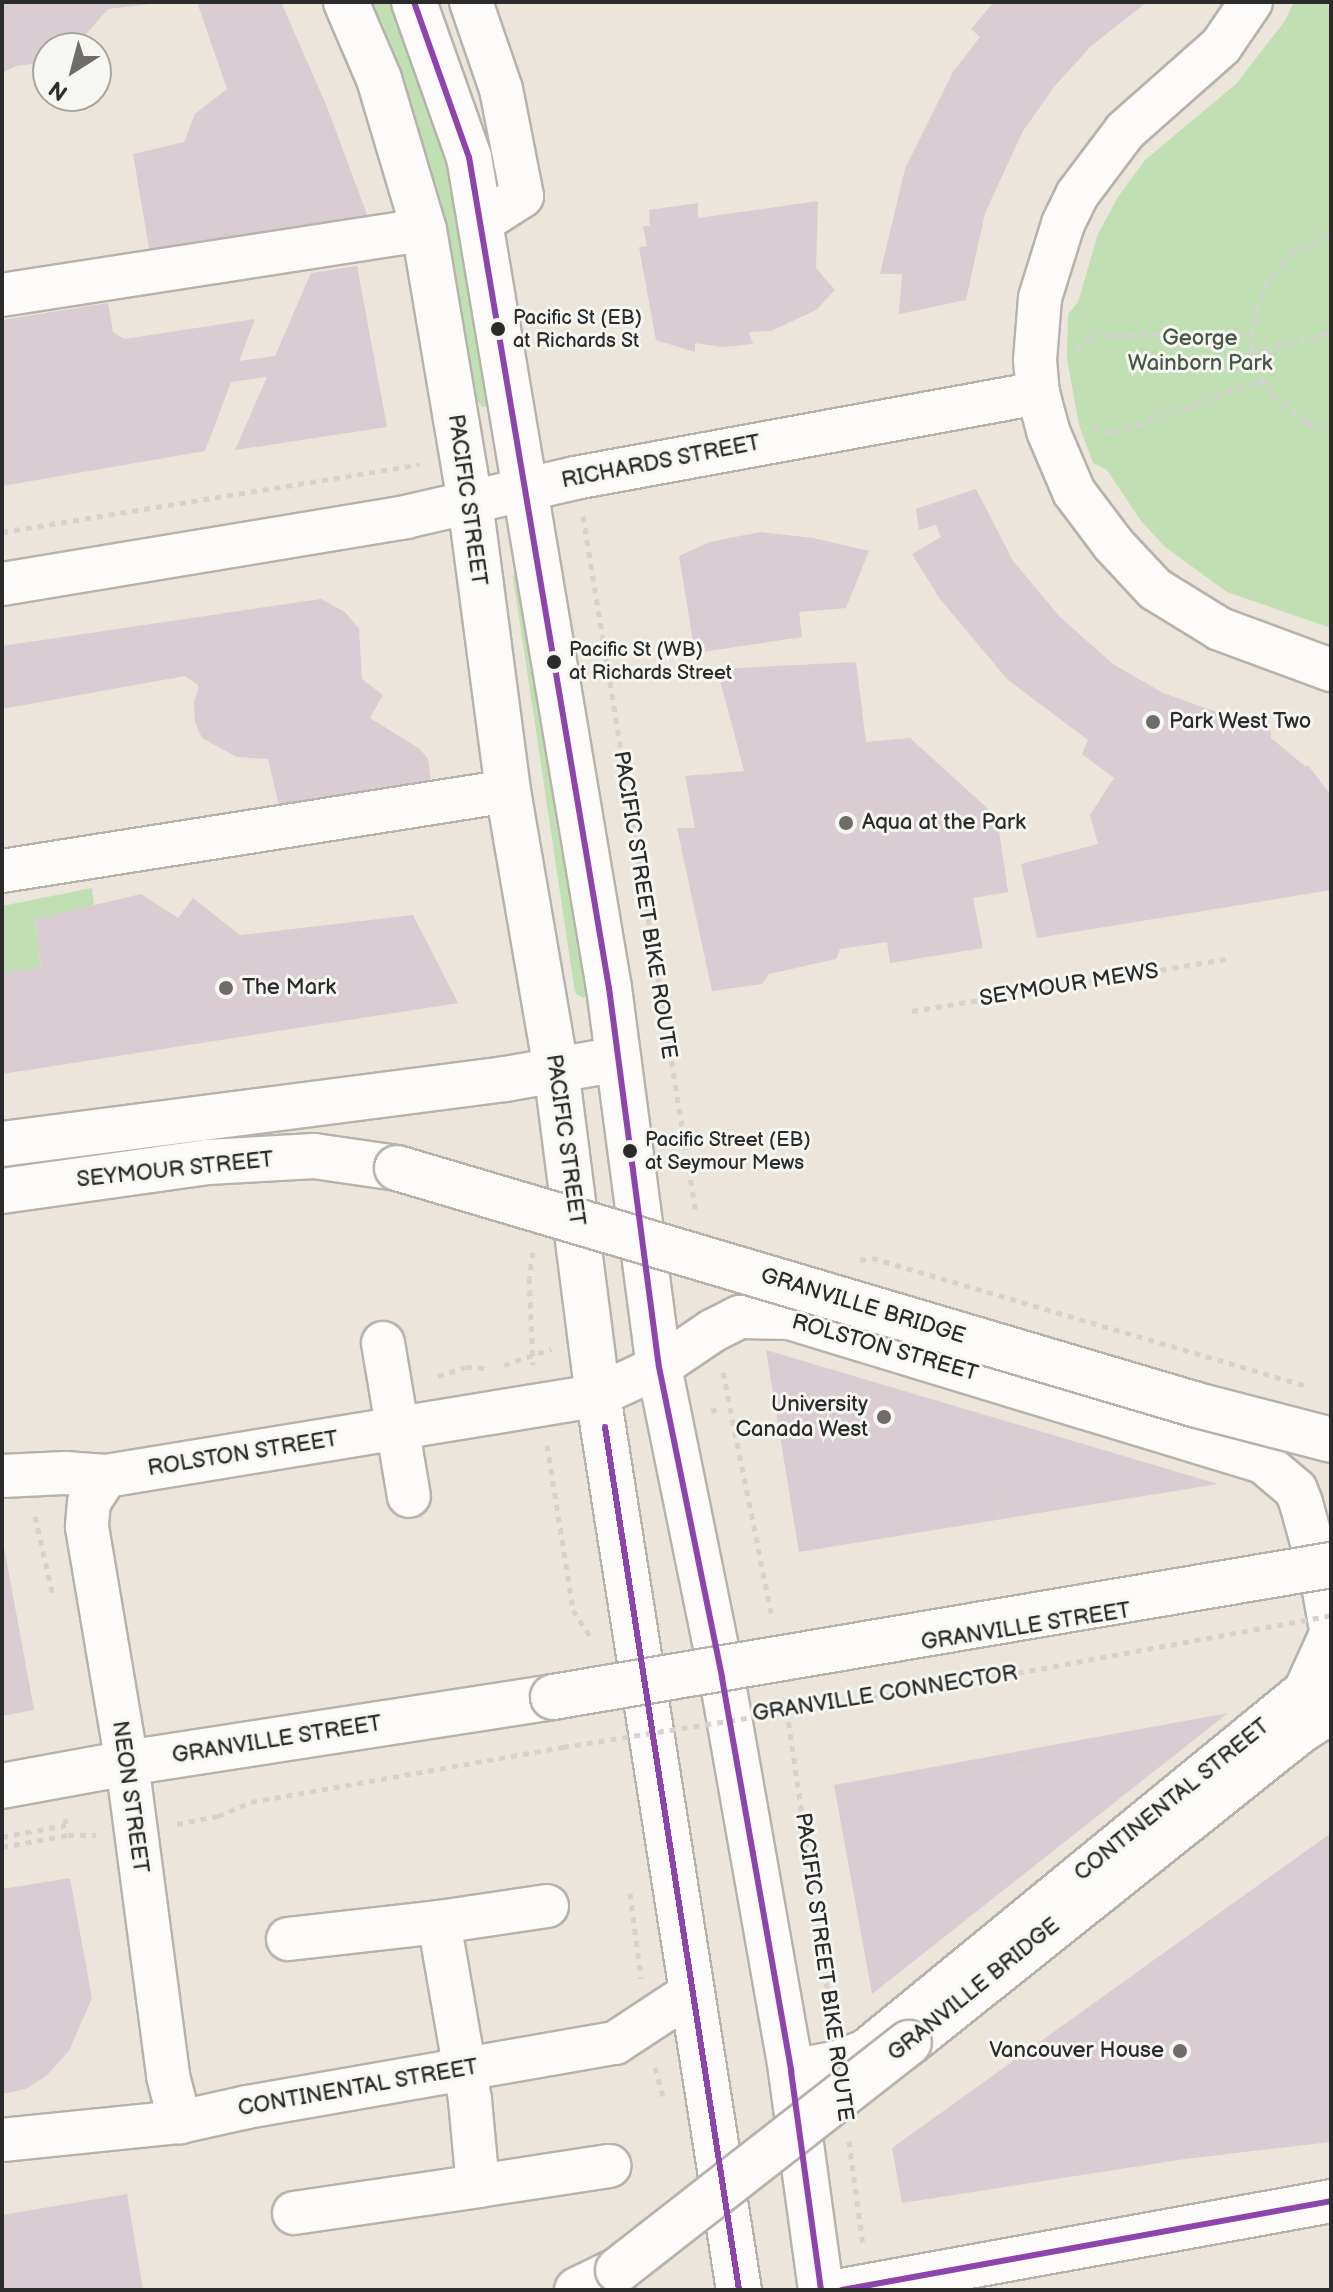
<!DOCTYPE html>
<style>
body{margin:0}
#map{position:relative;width:1333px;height:2292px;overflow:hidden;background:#ece5db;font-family:"Balsamiq Sans",sans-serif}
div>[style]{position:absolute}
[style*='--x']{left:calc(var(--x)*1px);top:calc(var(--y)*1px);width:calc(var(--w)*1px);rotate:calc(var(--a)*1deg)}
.green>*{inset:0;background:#c0e0b3}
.building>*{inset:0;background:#d9ccd2}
.path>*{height:5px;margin-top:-2.5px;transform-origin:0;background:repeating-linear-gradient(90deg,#d5d2d0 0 6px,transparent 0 12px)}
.roads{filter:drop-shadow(2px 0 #b6b2ac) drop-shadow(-2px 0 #b6b2ac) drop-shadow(0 2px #b6b2ac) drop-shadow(0 -2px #b6b2ac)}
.minor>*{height:42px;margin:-21px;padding:0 21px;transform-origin:21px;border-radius:21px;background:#fcfbfa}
.major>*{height:44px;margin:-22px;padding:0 22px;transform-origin:22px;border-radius:22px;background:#fcfbfa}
.highway>*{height:44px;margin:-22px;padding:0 22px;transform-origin:22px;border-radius:22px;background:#fcfbfa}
.path-bridge>*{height:5px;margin-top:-2.5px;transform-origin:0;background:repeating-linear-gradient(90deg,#d5d2d0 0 6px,transparent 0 12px)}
.bridges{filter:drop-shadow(2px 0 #b6b2ac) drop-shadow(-2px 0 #b6b2ac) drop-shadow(0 2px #b6b2ac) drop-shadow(0 -2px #b6b2ac)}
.major-bridge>*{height:44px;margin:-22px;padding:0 22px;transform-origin:22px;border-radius:22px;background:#fcfbfa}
.highway-bridge>*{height:44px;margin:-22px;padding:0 22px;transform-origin:22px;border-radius:22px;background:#fcfbfa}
.bus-1>*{height:6px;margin:-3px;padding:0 3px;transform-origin:3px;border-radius:3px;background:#8e44ad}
.dots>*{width:22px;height:22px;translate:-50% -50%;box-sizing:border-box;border:4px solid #f6f6f2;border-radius:50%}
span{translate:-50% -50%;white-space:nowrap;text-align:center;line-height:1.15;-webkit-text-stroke:6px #f6f6f2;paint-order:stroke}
.bus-label{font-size:20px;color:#2b2b2b}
.left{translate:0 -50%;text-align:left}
.park-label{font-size:22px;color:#475745}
.street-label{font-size:22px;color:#2b2b2b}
.poi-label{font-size:22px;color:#2b2b2b}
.right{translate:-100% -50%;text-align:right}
.frame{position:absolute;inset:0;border:4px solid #2b2b2b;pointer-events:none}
.north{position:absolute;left:32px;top:32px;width:80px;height:80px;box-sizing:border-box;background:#f6f6f2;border:2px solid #a5a5a2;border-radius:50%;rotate:216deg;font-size:22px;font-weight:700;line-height:32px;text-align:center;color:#2b2b2b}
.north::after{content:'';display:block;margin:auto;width:28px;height:36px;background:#6f6c69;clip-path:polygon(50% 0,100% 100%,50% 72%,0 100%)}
</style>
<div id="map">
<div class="green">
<i style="clip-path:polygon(371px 2px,389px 2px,399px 19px,453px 149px,489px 406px,482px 407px,477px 401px,446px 241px,420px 133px,384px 27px)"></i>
<i style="clip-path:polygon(1294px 2px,1331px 2px,1331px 628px,1227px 592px,1165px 547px,1141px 521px,1107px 470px,1093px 463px,1079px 425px,1067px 359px,1068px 314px,1078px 302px,1098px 234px,1118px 197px,1145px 160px,1236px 84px,1284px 22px)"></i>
<i style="clip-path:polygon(517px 567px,591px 993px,583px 998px,576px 994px,574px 986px,513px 577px)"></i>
<i style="clip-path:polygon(92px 888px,94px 905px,35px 919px,41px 967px,2px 973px,2px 906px)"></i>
</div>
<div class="building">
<i style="clip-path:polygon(2px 2px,159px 2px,159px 3px,108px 9px,87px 33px,83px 48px,48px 48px,48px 62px,16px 66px,2px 73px)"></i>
<i style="clip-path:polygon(197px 2px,281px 2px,327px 107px,368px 217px,151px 260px,133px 154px,184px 142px,195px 114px,227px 89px)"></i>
<i style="clip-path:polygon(994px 2px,1147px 2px,1091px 46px,1054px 87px,1023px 131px,985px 213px,966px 300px,899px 314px,902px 274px,880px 274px,905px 169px,953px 72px,980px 37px,971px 29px)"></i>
<i style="clip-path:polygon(818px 201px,816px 268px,835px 290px,816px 310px,771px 331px,749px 332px,753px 344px,722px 347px,695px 343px,695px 352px,656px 340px,639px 247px,647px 246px,643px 226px,650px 226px,649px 210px,698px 203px,698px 218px)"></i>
<i style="clip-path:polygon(357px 266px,387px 427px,235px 450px,267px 377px,231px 382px,205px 451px,2px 486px,2px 320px,108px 303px,113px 332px,124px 339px,255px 319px,239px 361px,275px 356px,311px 273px)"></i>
<i style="clip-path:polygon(976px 489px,1013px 561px,1060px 617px,1113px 664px,1163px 693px,1271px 731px,1271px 738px,1306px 767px,1308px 765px,1329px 793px,1331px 890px,1037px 938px,1021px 864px,1098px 844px,1090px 815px,1114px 778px,1082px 754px,1088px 740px,1008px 680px,940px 599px,912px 554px,941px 537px,936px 525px,919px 530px,916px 509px)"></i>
<i style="clip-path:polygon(760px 532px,813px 538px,869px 551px,846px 608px,799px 612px,802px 637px,695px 653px,679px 556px,710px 542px)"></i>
<i style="clip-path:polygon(321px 599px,345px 612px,359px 629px,362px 679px,383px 695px,370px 718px,420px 749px,428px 759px,431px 784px,279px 806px,268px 759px,237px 757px,202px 738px,195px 722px,194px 703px,199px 686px,185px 676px,2px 709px,2px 646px)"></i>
<i style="clip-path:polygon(856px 662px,866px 742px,910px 738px,997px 817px,1008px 892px,973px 898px,983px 948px,890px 963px,887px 942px,840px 949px,836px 959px,769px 974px,762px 984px,712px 991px,677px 828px,695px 828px,685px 776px,744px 771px,717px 669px)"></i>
<i style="clip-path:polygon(141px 894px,178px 918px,193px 898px,240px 935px,413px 915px,458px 1003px,2px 1074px,2px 973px,41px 967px,35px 919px)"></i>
<i style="clip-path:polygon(766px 1350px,1218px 1484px,799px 1552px)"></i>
<i style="clip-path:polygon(2px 1536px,34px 1710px,2px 1716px)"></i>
<i style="clip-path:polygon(1228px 1713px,872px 1994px,834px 1785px)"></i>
<i style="clip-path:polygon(1331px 1833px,1331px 2142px,1185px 2159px,902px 2203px,892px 2148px)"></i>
<i style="clip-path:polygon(70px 1878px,92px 1998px,69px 2051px,46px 2076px,26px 2089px,2px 2094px,2px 1889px)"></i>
<i style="clip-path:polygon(127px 2194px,143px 2290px,2px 2290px,2px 2215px)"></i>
</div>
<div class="path">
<i style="--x:1331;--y:236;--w:43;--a:156.4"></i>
<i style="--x:1292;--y:253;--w:40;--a:131"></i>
<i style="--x:1266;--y:283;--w:51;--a:107"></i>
<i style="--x:1251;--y:332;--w:22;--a:85"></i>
<i style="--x:1253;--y:354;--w:28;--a:71"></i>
<i style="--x:1262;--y:380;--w:20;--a:53"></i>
<i style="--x:1274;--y:396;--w:43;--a:38.5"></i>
<i style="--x:1308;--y:423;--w:24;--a:17"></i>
<i style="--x:1077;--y:350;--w:21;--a:-41"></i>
<i style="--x:1093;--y:336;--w:158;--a:-1.5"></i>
<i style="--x:1253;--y:354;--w:81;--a:-15.8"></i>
<i style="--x:1093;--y:429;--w:21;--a:11"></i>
<i style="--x:1114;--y:433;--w:157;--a:-19.7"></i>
<i style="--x:583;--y:516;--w:706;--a:80.79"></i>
<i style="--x:2;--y:532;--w:423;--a:-9.2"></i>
<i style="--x:912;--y:1011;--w:318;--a:-9.4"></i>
<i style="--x:533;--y:1252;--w:26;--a:99"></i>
<i style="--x:529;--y:1278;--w:87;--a:87.4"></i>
<i style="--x:860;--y:1260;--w:12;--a:-9"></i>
<i style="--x:872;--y:1258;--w:453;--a:16.4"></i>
<i style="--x:504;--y:1365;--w:50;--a:-18.8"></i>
<i style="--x:723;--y:1372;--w:250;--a:78.7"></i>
<i style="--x:438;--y:1376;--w:29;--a:-18"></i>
<i style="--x:466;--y:1367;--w:20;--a:3"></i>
<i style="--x:711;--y:1411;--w:11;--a:-15"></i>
<i style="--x:547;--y:1445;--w:167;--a:81"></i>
<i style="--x:573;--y:1610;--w:31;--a:57"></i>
<i style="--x:35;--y:1516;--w:82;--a:77.3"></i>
<i style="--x:1002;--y:1519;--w:18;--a:-106"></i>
<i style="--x:997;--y:1502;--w:11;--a:-5"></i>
<i style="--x:785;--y:1698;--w:325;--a:81.7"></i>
<i style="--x:1014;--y:1752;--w:15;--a:82"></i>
<i style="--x:1016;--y:1767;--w:17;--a:-10"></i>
<i style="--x:65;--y:1818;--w:12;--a:81"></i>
<i style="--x:177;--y:1824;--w:42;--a:-11"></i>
<i style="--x:218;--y:1816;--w:36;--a:-23"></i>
<i style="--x:251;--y:1802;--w:317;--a:-10"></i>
<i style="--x:2;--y:1837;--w:65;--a:-10.6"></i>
<i style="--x:2;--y:1847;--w:67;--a:-10.3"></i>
<i style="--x:68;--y:1835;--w:28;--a:0"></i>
<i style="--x:630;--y:1893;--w:86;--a:82.6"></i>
<i style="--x:655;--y:2067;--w:30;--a:75"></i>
<i style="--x:849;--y:2141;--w:106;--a:82.4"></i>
</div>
<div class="roads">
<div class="minor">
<i style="--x:471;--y:2;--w:92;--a:71"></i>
<i style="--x:501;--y:89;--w:109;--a:78.9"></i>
<i style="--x:522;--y:196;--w:50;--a:147.3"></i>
<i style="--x:1251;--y:2;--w:53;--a:124.3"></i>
<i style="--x:1221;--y:46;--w:128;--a:138.5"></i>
<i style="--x:1125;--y:131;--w:80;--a:126.9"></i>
<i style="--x:1077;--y:195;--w:32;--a:116"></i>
<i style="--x:1063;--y:224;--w:77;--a:107.3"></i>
<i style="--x:1040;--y:298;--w:62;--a:94.6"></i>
<i style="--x:1035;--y:360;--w:33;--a:85"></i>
<i style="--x:1038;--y:393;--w:39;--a:75"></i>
<i style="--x:1048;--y:431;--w:66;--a:66.9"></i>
<i style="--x:1074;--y:492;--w:65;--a:53.1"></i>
<i style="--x:1113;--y:544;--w:62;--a:47"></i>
<i style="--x:1155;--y:589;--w:76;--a:31.6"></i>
<i style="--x:1220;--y:629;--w:118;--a:20.3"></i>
<i style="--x:2;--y:295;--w:427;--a:-8.8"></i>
<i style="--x:2;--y:584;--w:409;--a:-9.4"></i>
<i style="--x:405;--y:517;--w:174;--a:-12.9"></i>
<i style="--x:575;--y:478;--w:471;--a:-10.4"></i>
<i style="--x:2;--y:871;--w:512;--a:-8.98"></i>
<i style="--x:383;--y:1343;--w:155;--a:80.4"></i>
<i style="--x:2;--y:1476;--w:63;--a:-2.7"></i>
<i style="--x:65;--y:1473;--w:41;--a:4.2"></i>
<i style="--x:106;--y:1476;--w:499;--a:-9.3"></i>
<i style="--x:598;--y:1395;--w:67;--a:-24.7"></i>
<i style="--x:659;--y:1367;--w:64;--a:-34.2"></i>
<i style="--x:712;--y:1331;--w:31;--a:-27"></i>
<i style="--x:740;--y:1317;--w:49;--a:1.2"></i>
<i style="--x:789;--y:1318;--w:495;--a:16.9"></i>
<i style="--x:1263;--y:1462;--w:43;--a:40.3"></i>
<i style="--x:1296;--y:1490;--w:14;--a:69"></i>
<i style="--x:1301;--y:1503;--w:79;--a:74.6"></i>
<i style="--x:1322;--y:1579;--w:52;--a:80"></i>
<i style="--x:106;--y:1476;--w:31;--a:123"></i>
<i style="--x:89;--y:1502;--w:25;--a:95"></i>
<i style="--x:87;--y:1527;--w:239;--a:80.4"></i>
<i style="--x:127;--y:1763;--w:316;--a:82.5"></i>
<i style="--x:168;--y:2076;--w:48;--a:75.4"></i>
<i style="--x:547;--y:1906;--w:109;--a:171.6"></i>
<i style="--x:439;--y:1922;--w:181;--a:80.1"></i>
<i style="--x:470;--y:2100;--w:86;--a:84.7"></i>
<i style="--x:478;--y:2186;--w:133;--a:-8.7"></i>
<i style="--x:288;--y:1939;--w:152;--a:-6.4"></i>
<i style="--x:791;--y:2071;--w:48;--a:-10.8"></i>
<i style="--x:838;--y:2062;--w:31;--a:-22"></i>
<i style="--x:867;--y:2050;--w:566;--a:-39.34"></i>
<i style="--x:1305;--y:1691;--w:63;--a:-65.5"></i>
<i style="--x:2;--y:2140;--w:179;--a:-5.8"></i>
<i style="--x:180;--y:2122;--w:69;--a:-12.6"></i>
<i style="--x:247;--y:2107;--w:374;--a:-9.9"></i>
<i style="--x:615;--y:2043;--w:84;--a:-33.3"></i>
<i style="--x:685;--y:1997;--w:16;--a:-68"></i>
<i style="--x:294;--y:2213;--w:186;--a:-8.3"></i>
<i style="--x:842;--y:2290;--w:497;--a:-10.3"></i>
</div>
<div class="major">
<i style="--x:346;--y:2;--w:84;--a:66.8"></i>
<i style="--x:379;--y:79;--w:158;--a:73.4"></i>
<i style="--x:424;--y:230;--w:276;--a:80.4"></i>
<i style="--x:470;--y:502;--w:291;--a:82.5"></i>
<i style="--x:508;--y:791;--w:282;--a:80.2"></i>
<i style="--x:556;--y:1069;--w:329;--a:82.7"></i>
<i style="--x:598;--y:1395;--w:906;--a:81.05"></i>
<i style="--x:414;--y:2;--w:164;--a:70.5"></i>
<i style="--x:469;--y:157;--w:843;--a:80.44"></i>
<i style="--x:609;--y:988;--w:382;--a:82.5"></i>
<i style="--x:659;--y:1367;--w:317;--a:78.5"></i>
<i style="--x:722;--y:1678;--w:399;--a:80"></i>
<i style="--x:791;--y:2071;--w:221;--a:82.2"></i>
<i style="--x:2;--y:1786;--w:127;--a:-10.4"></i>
<i style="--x:127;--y:1763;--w:431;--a:-8.8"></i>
</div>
<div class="highway">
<i style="--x:2;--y:1144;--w:507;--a:-7.36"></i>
<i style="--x:505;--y:1079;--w:115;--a:-10"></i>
<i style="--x:2;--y:1191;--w:208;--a:-8"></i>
<i style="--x:208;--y:1162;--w:106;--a:-3.2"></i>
<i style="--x:314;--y:1156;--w:84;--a:8.2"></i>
<i style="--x:909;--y:2043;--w:500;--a:-38.59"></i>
<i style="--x:1300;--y:1731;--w:37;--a:-33"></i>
<i style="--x:577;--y:2290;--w:46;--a:-26"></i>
</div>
</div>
<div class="path-bridge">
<i style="--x:563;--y:1747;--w:377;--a:-9"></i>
<i style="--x:935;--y:1688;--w:403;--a:-10.4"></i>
</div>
<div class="bridges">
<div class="major-bridge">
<i style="--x:553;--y:1697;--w:789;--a:-9.63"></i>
</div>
<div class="highway-bridge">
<i style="--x:397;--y:1168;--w:834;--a:16.5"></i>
<i style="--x:1197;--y:1405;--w:138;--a:14.6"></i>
<i style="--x:618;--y:2270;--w:369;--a:-38"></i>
</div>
</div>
<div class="bus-1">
<i style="--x:414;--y:2;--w:164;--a:70.5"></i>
<i style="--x:469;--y:157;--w:843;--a:80.44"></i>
<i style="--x:609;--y:988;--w:382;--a:82.5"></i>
<i style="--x:659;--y:1367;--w:317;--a:78.5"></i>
<i style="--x:722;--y:1678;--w:399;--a:80"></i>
<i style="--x:791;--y:2071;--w:221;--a:82.2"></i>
<i style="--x:605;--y:1427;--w:873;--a:81.17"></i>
<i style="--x:842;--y:2290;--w:497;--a:-10.3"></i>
</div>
<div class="dots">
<i style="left:498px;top:329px;background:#2b2b2b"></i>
<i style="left:554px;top:662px;background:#2b2b2b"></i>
<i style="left:1153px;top:722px;background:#6f6c69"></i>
<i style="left:846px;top:823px;background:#6f6c69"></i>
<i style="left:226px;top:988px;background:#6f6c69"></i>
<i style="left:630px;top:1151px;background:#2b2b2b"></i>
<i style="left:884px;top:1417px;background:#6f6c69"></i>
<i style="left:1180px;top:2051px;background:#6f6c69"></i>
</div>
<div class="bus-label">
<span class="left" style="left:513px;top:330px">Pacific St (EB)<br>at Richards St</span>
<span class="left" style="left:569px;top:662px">Pacific St (WB)<br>at Richards Street</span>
<span class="left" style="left:645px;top:1152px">Pacific Street (EB)<br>at Seymour Mews</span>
</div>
<div class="park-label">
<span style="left:1200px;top:351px">George<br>Wainborn Park</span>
</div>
<div class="street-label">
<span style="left:661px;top:462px;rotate:-11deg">RICHARDS STREET</span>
<span style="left:467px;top:500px;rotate:82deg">PACIFIC STREET</span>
<span style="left:645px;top:905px;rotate:81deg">PACIFIC STREET BIKE ROUTE</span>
<span style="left:1069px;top:985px;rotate:-9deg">SEYMOUR MEWS</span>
<span style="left:565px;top:1140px;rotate:82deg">PACIFIC STREET</span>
<span style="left:175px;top:1170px;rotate:-6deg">SEYMOUR STREET</span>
<span style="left:863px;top:1306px;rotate:17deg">GRANVILLE BRIDGE</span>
<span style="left:885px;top:1348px;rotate:16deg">ROLSTON STREET</span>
<span style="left:243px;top:1454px;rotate:-9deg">ROLSTON STREET</span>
<span style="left:1026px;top:1627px;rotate:-9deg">GRANVILLE STREET</span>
<span style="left:885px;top:1694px;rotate:-9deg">GRANVILLE CONNECTOR</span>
<span style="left:277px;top:1740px;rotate:-9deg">GRANVILLE STREET</span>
<span style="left:130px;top:1797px;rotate:82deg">NEON STREET</span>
<span style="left:1172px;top:1800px;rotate:-39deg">CONTINENTAL STREET</span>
<span style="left:824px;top:1967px;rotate:82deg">PACIFIC STREET BIKE ROUTE</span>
<span style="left:974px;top:1990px;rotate:-39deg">GRANVILLE BRIDGE</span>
<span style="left:358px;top:2088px;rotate:-10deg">CONTINENTAL STREET</span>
</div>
<div class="poi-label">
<span class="left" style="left:1169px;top:722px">Park West Two</span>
<span class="left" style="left:862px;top:823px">Aqua at the Park</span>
<span class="left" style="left:242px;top:988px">The Mark</span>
<span class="right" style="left:868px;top:1417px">University<br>Canada West</span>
<span class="right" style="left:1164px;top:2051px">Vancouver House</span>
</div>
<div class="frame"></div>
<div class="north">N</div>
</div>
